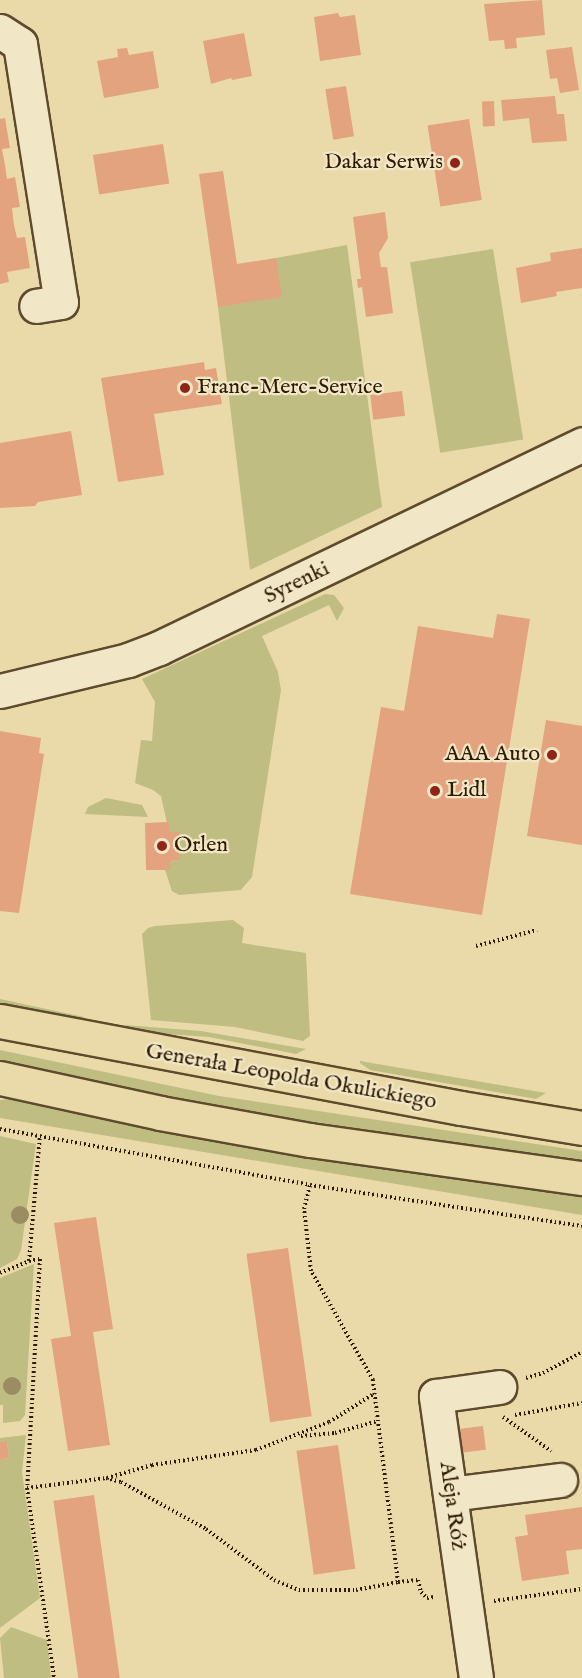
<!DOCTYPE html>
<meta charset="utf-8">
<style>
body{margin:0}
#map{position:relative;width:582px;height:1678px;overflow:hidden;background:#eadaa9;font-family:"IM FELL English",serif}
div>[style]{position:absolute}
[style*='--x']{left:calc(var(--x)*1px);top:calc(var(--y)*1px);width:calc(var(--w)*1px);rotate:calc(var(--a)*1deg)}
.green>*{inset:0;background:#bfbd82;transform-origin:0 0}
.building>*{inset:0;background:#e2a37e;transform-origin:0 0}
.path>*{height:4px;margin-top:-2px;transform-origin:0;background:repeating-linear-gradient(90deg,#2f1b02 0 1.5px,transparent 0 4.5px)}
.roads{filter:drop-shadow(2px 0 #5e4b2c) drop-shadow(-2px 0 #5e4b2c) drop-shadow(0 2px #5e4b2c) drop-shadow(0 -2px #5e4b2c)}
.minor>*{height:33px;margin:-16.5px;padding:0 16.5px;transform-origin:16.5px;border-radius:16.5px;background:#f1e7c7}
.major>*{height:33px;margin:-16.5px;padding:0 16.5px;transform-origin:16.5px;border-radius:16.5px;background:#eadaa9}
.trees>*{width:18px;height:18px;margin:-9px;border-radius:50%;background:#9b8c62}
.dots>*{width:16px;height:16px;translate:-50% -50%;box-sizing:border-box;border:3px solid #f1e7c7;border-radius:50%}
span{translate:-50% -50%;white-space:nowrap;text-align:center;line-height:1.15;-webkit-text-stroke:4.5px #f1e7c7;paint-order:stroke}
.poi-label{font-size:22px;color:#2f1b02}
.right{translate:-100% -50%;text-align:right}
.left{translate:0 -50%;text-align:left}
.street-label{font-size:22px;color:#2f1b02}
</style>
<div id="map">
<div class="green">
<i style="clip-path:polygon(347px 245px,382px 507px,250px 570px,218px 307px,276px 258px)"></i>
<i style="left:493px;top:249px;width:193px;height:84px;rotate:81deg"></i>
<i style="clip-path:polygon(325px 594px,334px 595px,344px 608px,337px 621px,329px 605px,262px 636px,278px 672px,281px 690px,252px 877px,241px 890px,179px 895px,172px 891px,165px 870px,170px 870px,170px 861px,180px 860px,179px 832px,169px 832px,161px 796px,153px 790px,135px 783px,141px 740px,152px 741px,155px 702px,142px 679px)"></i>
<i style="clip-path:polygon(106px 798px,142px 805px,148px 817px,85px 814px,88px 807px)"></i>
<i style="clip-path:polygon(233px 920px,244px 928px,242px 943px,306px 953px,310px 1036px,303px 1041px,235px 1027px,151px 1020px,142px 934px,148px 928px,155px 926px)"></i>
<i style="clip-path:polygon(0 999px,84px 1017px,84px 1019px,79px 1020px,0 1006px)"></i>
<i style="clip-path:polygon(125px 1025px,201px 1031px,306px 1049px,296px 1054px,209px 1037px,140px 1032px,125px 1029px)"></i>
<i style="clip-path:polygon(0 1050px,219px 1096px,582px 1151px,582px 1162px,211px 1107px,0 1062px)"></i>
<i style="clip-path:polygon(360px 1061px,546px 1093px,536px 1099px,370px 1070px,360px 1063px)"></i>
<i style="clip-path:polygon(9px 1099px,349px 1158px,582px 1195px,582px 1215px,0 1118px,0 1100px)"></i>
<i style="clip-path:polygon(0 1136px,36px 1144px,21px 1250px,17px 1259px,0 1268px)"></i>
<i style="clip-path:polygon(34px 1264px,25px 1415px,20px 1421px,3px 1423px,3px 1405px,0 1405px,0 1278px)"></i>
<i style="clip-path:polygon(26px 1435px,22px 1472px,40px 1598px,0 1628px,0 1460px,9px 1458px,7px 1442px,0 1442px,0 1438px)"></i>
<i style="clip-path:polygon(11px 1627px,47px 1640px,51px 1678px,4px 1678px,0 1638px)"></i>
</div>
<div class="building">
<i style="clip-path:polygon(542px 0,545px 35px,516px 38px,517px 48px,505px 49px,504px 40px,489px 41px,484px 4px)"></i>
<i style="clip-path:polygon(338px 13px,340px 17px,355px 15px,361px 55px,320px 61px,314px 17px)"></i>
<i style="clip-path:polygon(244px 33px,252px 76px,232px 80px,231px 78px,211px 84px,203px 41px)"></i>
<i style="clip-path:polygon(572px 47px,579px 90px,560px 93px,557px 78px,550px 79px,546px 50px)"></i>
<i style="clip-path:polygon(127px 48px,129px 55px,153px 51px,159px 88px,104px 98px,97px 61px,118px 57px,117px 49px)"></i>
<i style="left:346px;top:86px;width:51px;height:21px;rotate:81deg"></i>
<i style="clip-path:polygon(555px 96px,557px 114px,564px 114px,567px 141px,532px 143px,529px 118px,503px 121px,501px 100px)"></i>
<i style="left:494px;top:101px;width:25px;height:12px;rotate:88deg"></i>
<i style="clip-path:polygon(5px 118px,10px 148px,2px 149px,5px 165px,7px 179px,15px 177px,20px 207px,12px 208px,14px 225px,17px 238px,25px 237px,30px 268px,7px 272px,9px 282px,0 284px,0 119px)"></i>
<i style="left:469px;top:119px;width:82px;height:42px;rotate:81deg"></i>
<i style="left:163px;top:144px;width:40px;height:71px;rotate:81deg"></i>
<i style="clip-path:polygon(223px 171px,237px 264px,276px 258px,282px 297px,218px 307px,199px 174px)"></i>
<i style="clip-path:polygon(385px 212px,388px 238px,379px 253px,381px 267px,387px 267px,393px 313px,366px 317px,362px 287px,358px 288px,357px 279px,361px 279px,353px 217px)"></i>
<i style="clip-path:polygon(582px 248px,582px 288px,556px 292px,557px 296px,521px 303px,516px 268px,551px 261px,550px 253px)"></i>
<i style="clip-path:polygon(204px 362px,205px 370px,216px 368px,222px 404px,154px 414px,164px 475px,118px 482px,101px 378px)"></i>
<i style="left:402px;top:391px;width:25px;height:32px;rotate:83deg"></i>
<i style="clip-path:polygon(71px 431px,82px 495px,38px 502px,35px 506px,0 508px,0 443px)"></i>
<i style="clip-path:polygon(497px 614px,530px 619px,482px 915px,350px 894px,381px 707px,404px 711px,418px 626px,493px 638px)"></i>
<i style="clip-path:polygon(546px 720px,582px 726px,582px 845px,527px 836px)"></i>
<i style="clip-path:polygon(0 731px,41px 738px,39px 753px,44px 754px,19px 913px,0 911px)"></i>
<i style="clip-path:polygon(169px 822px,169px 832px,179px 832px,180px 860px,170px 861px,170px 870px,146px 870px,145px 823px)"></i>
<i style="clip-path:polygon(96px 1217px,113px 1329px,93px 1332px,110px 1445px,68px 1451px,51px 1339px,71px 1336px,54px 1223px)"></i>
<i style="left:288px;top:1248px;width:170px;height:42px;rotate:82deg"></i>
<i style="left:483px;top:1426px;width:24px;height:25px;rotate:83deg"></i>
<i style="clip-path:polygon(0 1442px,7px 1442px,9px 1458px,0 1460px)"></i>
<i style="left:338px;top:1445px;width:125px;height:42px;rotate:82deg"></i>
<i style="left:94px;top:1495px;width:185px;height:41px;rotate:82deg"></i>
<i style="clip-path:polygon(582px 1507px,582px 1549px,566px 1551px,569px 1574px,522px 1581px,515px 1537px,528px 1535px,525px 1515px)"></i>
</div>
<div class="path">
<i style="--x:476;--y:946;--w:63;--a:-14.7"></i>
<i style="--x:0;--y:1129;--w:315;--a:10.2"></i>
<i style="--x:310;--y:1185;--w:275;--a:8.6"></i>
<i style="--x:29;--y:1261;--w:11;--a:-10"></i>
<i style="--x:40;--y:1259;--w:229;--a:93.2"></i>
<i style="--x:27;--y:1488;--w:192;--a:81.9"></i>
<i style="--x:0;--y:1273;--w:31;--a:-22"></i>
<i style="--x:29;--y:1261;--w:125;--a:-85"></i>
<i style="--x:526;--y:1378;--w:18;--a:-16"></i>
<i style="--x:543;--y:1373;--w:44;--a:-28.3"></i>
<i style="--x:515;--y:1415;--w:68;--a:-10.2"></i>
<i style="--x:503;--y:1417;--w:59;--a:35.3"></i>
<i style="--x:301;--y:1436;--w:34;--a:-5"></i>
<i style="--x:335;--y:1433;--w:45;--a:-15.6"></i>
<i style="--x:107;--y:1478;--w:47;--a:-16.1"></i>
<i style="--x:152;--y:1465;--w:105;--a:-8.2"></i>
<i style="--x:256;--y:1450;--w:78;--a:-21"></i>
<i style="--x:329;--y:1422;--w:54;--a:-32.2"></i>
<i style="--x:27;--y:1488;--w:80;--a:-7.2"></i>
<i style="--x:106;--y:1478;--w:16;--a:15"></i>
<i style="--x:121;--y:1482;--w:97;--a:28.9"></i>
<i style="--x:206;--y:1529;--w:85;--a:36.9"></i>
<i style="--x:274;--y:1580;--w:27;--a:22"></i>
<i style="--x:299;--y:1590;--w:57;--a:0"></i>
<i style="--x:356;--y:1590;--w:43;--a:-10.8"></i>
<i style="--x:398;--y:1582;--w:204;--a:-97.1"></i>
<i style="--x:373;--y:1380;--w:125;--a:-119.6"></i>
<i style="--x:311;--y:1271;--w:62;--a:-96.4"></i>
<i style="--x:304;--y:1209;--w:25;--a:-76"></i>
<i style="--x:398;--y:1582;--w:20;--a:-6"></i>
<i style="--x:418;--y:1580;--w:12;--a:76"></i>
<i style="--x:421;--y:1592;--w:8;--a:45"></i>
<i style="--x:427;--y:1598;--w:7;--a:-8"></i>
<i style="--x:494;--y:1601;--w:89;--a:-7.8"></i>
</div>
<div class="roads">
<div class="minor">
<i style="--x:0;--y:31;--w:24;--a:33"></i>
<i style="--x:20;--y:44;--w:261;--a:81"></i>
<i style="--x:61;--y:302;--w:25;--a:171"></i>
<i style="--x:0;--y:691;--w:132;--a:-13.6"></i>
<i style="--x:128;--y:660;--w:33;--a:-21"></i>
<i style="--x:159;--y:648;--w:470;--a:-25.7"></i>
<i style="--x:450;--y:1494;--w:111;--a:-7.3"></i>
<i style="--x:476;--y:1678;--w:285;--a:-98.1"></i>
<i style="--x:436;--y:1396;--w:64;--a:-8.1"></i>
</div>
<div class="major">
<i style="--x:0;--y:1021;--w:469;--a:10.7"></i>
<i style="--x:461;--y:1108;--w:123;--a:9.4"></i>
<i style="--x:0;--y:1078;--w:164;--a:12.3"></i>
<i style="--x:160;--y:1113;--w:152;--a:10.2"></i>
<i style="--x:310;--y:1140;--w:275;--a:8"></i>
</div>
</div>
<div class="trees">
<i style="left:20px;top:1215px"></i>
<i style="left:12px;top:1386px"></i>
</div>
<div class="dots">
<i style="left:455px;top:163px;background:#8f2418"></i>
<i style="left:185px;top:388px;background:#8f2418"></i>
<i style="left:552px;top:755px;background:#8f2418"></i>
<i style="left:435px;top:791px;background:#8f2418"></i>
<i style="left:162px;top:846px;background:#8f2418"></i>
</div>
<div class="poi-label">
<span class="right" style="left:443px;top:163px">Dakar Serwis</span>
<span class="left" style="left:197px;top:388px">Franc-Merc-Service</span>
<span class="right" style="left:540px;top:755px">AAA Auto</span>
<span class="left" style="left:447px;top:791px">Lidl</span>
<span class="left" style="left:174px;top:846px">Orlen</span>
</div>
<div class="street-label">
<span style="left:297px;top:583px;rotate:-26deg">Syrenki</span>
<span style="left:291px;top:1077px;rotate:10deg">Generała Leopolda Okulickiego</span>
<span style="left:452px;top:1506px;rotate:82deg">Aleja Róż</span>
</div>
</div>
